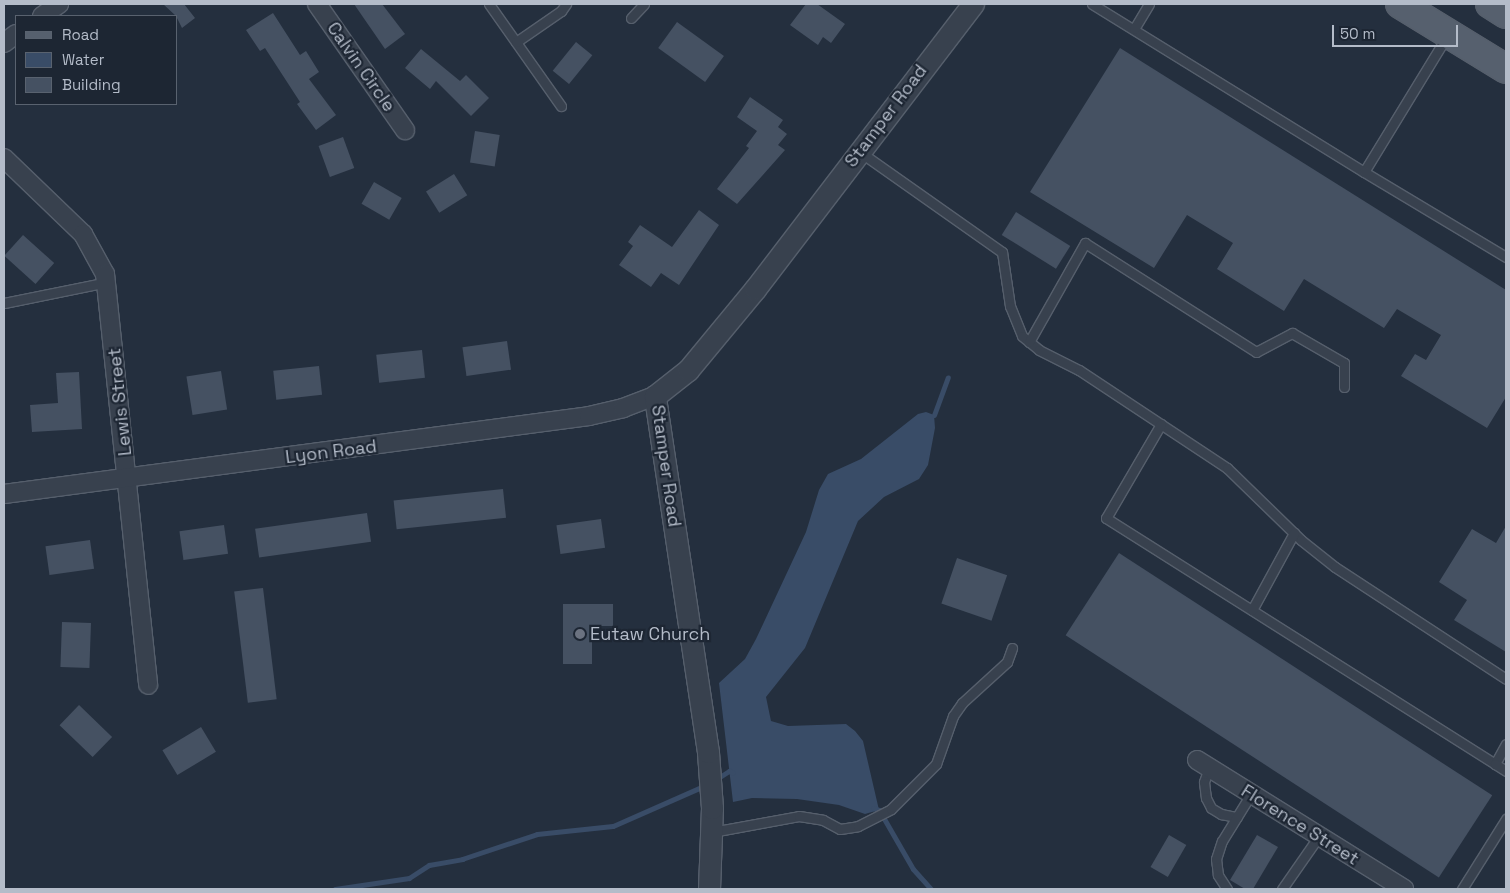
<!DOCTYPE html>
<style>
body{margin:0}
#map{position:relative;width:1510px;height:893px;overflow:hidden;background:#242f3e;font-family:"Space Grotesk",sans-serif}
div>[style]{position:absolute}
[style*='--x']{left:calc(var(--x)*1px);top:calc(var(--y)*1px);width:calc(var(--w)*1px);rotate:calc(var(--a)*1deg)}
.water>*{inset:0;background:#394c67}
.stream>*{height:5px;margin:-2.5px;padding:0 2.5px;transform-origin:2.5px;border-radius:2.5px;background:#394c67}
.building>*{inset:0;background:#455162;transform-origin:0 0}
.roads{filter:drop-shadow(1px 0 #565f6c) drop-shadow(-1px 0 #565f6c) drop-shadow(0 1px #565f6c) drop-shadow(0 -1px #565f6c)}
.service>*{height:9px;margin:-4.5px;padding:0 4.5px;transform-origin:4.5px;border-radius:4.5px;background:#38414e}
.minor>*{height:18px;margin:-9px;padding:0 9px;transform-origin:9px;border-radius:9px;background:#38414e}
.tertiary>*{height:21px;margin:-10.5px;padding:0 10.5px;transform-origin:10.5px;border-radius:10.5px;background:#38414e}
.primary>*{height:28px;margin:-14px;padding:0 14px;transform-origin:14px;border-radius:14px;background:#56606e}
.dots>*{width:14px;height:14px;translate:-50% -50%;box-sizing:border-box;border:2px solid #1d2633;border-radius:50%}
span{translate:-50% -50%;white-space:nowrap;text-align:center;line-height:1.15;-webkit-text-stroke:4.5px #1d2633;paint-order:stroke}
.street-label{font-size:18px;color:#b4bcc9}
.poi-label{font-size:18px;color:#b4bcc9}
.left{translate:0 -50%;text-align:left}
.frame{position:absolute;inset:0;border:5px solid #b4bcc9;pointer-events:none}
.legend{position:absolute;left:15px;top:15px;width:162px;height:90px;box-sizing:border-box;background:#1d2633;border:1px solid #59626f;margin:0;padding:6px 9px;list-style:none;font-size:15px;color:#b4bcc9}
.legend li{display:flex;align-items:center;gap:10px;height:25px}
.legend b{width:25px;border:1px solid #59626f}
.scale{position:absolute;left:1332px;top:25px;width:126px;height:22px;box-sizing:border-box;border:2px solid #b4bcc9;border-top:0;padding-left:6px;font-size:15px;line-height:18px;white-space:nowrap;color:#b4bcc9;-webkit-text-stroke:4px #1d2633;paint-order:stroke}
</style>
<div id="map">
<div class="water">
<i style="clip-path:polygon(926px 412px,934px 415px,935px 428px,928px 465px,919px 479px,884px 497px,858px 521px,805px 648px,766px 697px,771px 721px,788px 726px,846px 724px,855px 731px,863px 741px,879px 810px,865px 814px,839px 805px,797px 799px,752px 798px,733px 802px,719px 683px,745px 659px,756px 639px,806px 532px,819px 490px,828px 474px,861px 459px,918px 414px)"></i>
</div>
<div class="stream">
<i style="--x:934;--y:415;--w:40;--a:-69.8"></i>
<i style="--x:715;--y:780;--w:17;--a:-33"></i>
<i style="--x:729;--y:771;--w:4;--a:27"></i>
<i style="--x:873;--y:808;--w:6;--a:18"></i>
<i style="--x:879;--y:810;--w:68;--a:60"></i>
<i style="--x:913;--y:869;--w:27;--a:48"></i>
<i style="--x:335;--y:889;--w:75;--a:-8.5"></i>
<i style="--x:409;--y:878;--w:24;--a:-33"></i>
<i style="--x:429;--y:865;--w:34;--a:-10"></i>
<i style="--x:462;--y:859;--w:79;--a:-18.4"></i>
<i style="--x:537;--y:834;--w:76;--a:-6"></i>
<i style="--x:613;--y:826;--w:102;--a:-23.8"></i>
</div>
<div class="building">
<i style="clip-path:polygon(163px 4px,184px 4px,195px 18px,182px 28px,176px 16px)"></i>
<i style="clip-path:polygon(354px 4px,382px 4px,405px 34px,385px 49px)"></i>
<i style="clip-path:polygon(806px 4px,817px 4px,845px 24px,831px 43px,823px 37px,818px 45px,790px 25px)"></i>
<i style="clip-path:polygon(273px 13px,300px 55px,306px 51px,319px 72px,309px 79px,336px 115px,316px 130px,297px 104px,300px 102px,265px 48px,260px 51px,246px 30px)"></i>
<i style="left:677px;top:22px;width:58px;height:32px;rotate:36deg"></i>
<i style="left:576px;top:42px;width:21px;height:37px;rotate:39deg"></i>
<i style="clip-path:polygon(1120px 48px,1506px 290px,1506px 397px,1487px 428px,1401px 376px,1415px 354px,1426px 360px,1441px 335px,1397px 309px,1384px 328px,1304px 279px,1284px 311px,1217px 269px,1233px 243px,1187px 215px,1154px 268px,1030px 192px)"></i>
<i style="clip-path:polygon(421px 49px,460px 81px,466px 75px,489px 98px,471px 116px,436px 81px,430px 89px,405px 68px)"></i>
<i style="clip-path:polygon(750px 97px,783px 120px,778px 127px,787px 134px,778px 145px,785px 150px,737px 204px,717px 189px,749px 148px,746px 146px,757px 131px,737px 117px)"></i>
<i style="left:475px;top:131px;width:25px;height:32px;rotate:9deg"></i>
<i style="left:343px;top:137px;width:33px;height:26px;rotate:70deg"></i>
<i style="left:454px;top:174px;width:25px;height:33px;rotate:58deg"></i>
<i style="left:374px;top:182px;width:32px;height:25px;rotate:30deg"></i>
<i style="clip-path:polygon(699px 210px,719px 225px,679px 285px,661px 273px,651px 287px,619px 265px,633px 246px,628px 242px,640px 225px,672px 247px)"></i>
<i style="left:1016px;top:212px;width:64px;height:27px;rotate:32deg"></i>
<i style="left:23px;top:235px;width:42px;height:28px;rotate:42deg"></i>
<i style="left:507px;top:341px;width:29px;height:45px;rotate:82deg"></i>
<i style="left:422px;top:350px;width:28px;height:46px;rotate:84deg"></i>
<i style="left:319px;top:366px;width:29px;height:46px;rotate:84deg"></i>
<i style="left:221px;top:371px;width:39px;height:35px;rotate:81deg"></i>
<i style="clip-path:polygon(79px 372px,82px 429px,32px 432px,30px 405px,58px 403px,56px 373px)"></i>
<i style="left:503px;top:489px;width:29px;height:110px;rotate:84deg"></i>
<i style="left:367px;top:513px;width:29px;height:113px;rotate:82deg"></i>
<i style="left:601px;top:519px;width:29px;height:45px;rotate:82deg"></i>
<i style="left:224px;top:525px;width:29px;height:45px;rotate:82deg"></i>
<i style="clip-path:polygon(1506px 526px,1506px 652px,1454px 620px,1467px 600px,1439px 582px,1472px 529px,1496px 543px)"></i>
<i style="left:90px;top:540px;width:29px;height:45px;rotate:82deg"></i>
<i style="left:1119px;top:553px;width:445px;height:98px;rotate:33deg"></i>
<i style="left:957px;top:558px;width:53px;height:48px;rotate:19deg"></i>
<i style="left:263px;top:588px;width:112px;height:29px;rotate:83deg"></i>
<i style="clip-path:polygon(563px 604px,613px 604px,613px 626px,592px 626px,592px 664px,563px 664px)"></i>
<i style="left:62px;top:622px;width:29px;height:45px;rotate:2deg"></i>
<i style="left:79px;top:705px;width:46px;height:28px;rotate:44deg"></i>
<i style="left:201px;top:727px;width:29px;height:45px;rotate:59deg"></i>
<i style="left:1169px;top:835px;width:20px;height:37px;rotate:30deg"></i>
<i style="clip-path:polygon(1257px 835px,1278px 847px,1253px 889px,1245px 889px,1230px 880px)"></i>
</div>
<div class="roads">
<div class="service">
<i style="--x:489;--y:4;--w:125;--a:54.8"></i>
<i style="--x:1092;--y:4;--w:320;--a:31.7"></i>
<i style="--x:631;--y:18;--w:19;--a:-47"></i>
<i style="--x:1134;--y:29;--w:29;--a:-59"></i>
<i style="--x:1447;--y:36;--w:159;--a:121.4"></i>
<i style="--x:1364;--y:172;--w:165;--a:30.9"></i>
<i style="--x:516;--y:42;--w:55;--a:-34.6"></i>
<i style="--x:561;--y:11;--w:9;--a:-54"></i>
<i style="--x:860;--y:152;--w:174;--a:35.2"></i>
<i style="--x:1002;--y:252;--w:55;--a:81.6"></i>
<i style="--x:1010;--y:306;--w:32;--a:68"></i>
<i style="--x:1022;--y:336;--w:22;--a:39"></i>
<i style="--x:1039;--y:350;--w:45;--a:26.6"></i>
<i style="--x:1079;--y:370;--w:178;--a:33.5"></i>
<i style="--x:1227;--y:468;--w:103;--a:44.2"></i>
<i style="--x:1301;--y:540;--w:43;--a:38.5"></i>
<i style="--x:1335;--y:567;--w:204;--a:33.2"></i>
<i style="--x:4;--y:303;--w:105;--a:-11.5"></i>
<i style="--x:1029;--y:342;--w:114;--a:-60.5"></i>
<i style="--x:1085;--y:243;--w:203;--a:32.5"></i>
<i style="--x:1256;--y:352;--w:41;--a:-27.8"></i>
<i style="--x:1292;--y:333;--w:60;--a:30"></i>
<i style="--x:1344;--y:363;--w:24;--a:90"></i>
<i style="--x:1161;--y:424;--w:109;--a:120.3"></i>
<i style="--x:1106;--y:518;--w:460;--a:32.3"></i>
<i style="--x:1252;--y:610;--w:88;--a:-61.4"></i>
<i style="--x:1506;--y:744;--w:23;--a:119"></i>
<i style="--x:1495;--y:764;--w:13;--a:32"></i>
<i style="--x:1209;--y:768;--w:15;--a:110"></i>
<i style="--x:1204;--y:782;--w:16;--a:83"></i>
<i style="--x:1206;--y:798;--w:11;--a:63"></i>
<i style="--x:1211;--y:808;--w:12;--a:31"></i>
<i style="--x:1221;--y:814;--w:16;--a:11"></i>
<i style="--x:712;--y:832;--w:88;--a:-10.4"></i>
<i style="--x:799;--y:816;--w:24;--a:9"></i>
<i style="--x:823;--y:820;--w:19;--a:28"></i>
<i style="--x:840;--y:829;--w:18;--a:-9"></i>
<i style="--x:858;--y:826;--w:37;--a:-27"></i>
<i style="--x:891;--y:809;--w:64;--a:-45"></i>
<i style="--x:936;--y:764;--w:51;--a:-70.5"></i>
<i style="--x:953;--y:716;--w:16;--a:-55"></i>
<i style="--x:962;--y:703;--w:61;--a:-42.3"></i>
<i style="--x:1007;--y:662;--w:15;--a:-70"></i>
<i style="--x:1227;--y:889;--w:17;--a:-123"></i>
<i style="--x:1218;--y:875;--w:16;--a:-97"></i>
<i style="--x:1216;--y:859;--w:19;--a:-72"></i>
<i style="--x:1222;--y:841;--w:55;--a:-58.3"></i>
<i style="--x:1282;--y:889;--w:65;--a:-55.1"></i>
<i style="--x:1462;--y:889;--w:83;--a:-57.8"></i>
</div>
<div class="minor">
<i style="--x:317;--y:4;--w:154;--a:55.1"></i>
<i style="--x:42;--y:16;--w:21;--a:-35"></i>
<i style="--x:4;--y:43;--w:15;--a:-37"></i>
<i style="--x:4;--y:158;--w:110;--a:43.9"></i>
<i style="--x:83;--y:234;--w:46;--a:61.2"></i>
<i style="--x:105;--y:274;--w:413;--a:84"></i>
<i style="--x:4;--y:494;--w:590;--a:-7.59"></i>
<i style="--x:589;--y:416;--w:35;--a:-13"></i>
<i style="--x:623;--y:408;--w:34;--a:-21"></i>
<i style="--x:1197;--y:760;--w:244;--a:31.9"></i>
</div>
<div class="tertiary">
<i style="--x:709;--y:889;--w:81;--a:-87.9"></i>
<i style="--x:712;--y:808;--w:56;--a:-94.1"></i>
<i style="--x:708;--y:752;--w:360;--a:-98.5"></i>
<i style="--x:655;--y:396;--w:42;--a:-38.2"></i>
<i style="--x:688;--y:370;--w:105;--a:-50.4"></i>
<i style="--x:755;--y:289;--w:359;--a:-52.6"></i>
</div>
<div class="primary">
<i style="--x:1400;--y:4;--w:124;--a:31.5"></i>
<i style="--x:1490;--y:4;--w:19;--a:32"></i>
</div>
</div>
<div class="dots">
<i style="left:580px;top:634px;background:#6b7280"></i>
</div>
<div class="street-label">
<span style="left:361px;top:67px;rotate:55deg">Calvin Circle</span>
<span style="left:886px;top:116px;rotate:-53deg">Stamper Road</span>
<span style="left:120px;top:402px;rotate:-96deg">Lewis Street</span>
<span style="left:331px;top:452px;rotate:-7deg">Lyon Road</span>
<span style="left:666px;top:466px;rotate:82deg">Stamper Road</span>
<span style="left:1300px;top:825px;rotate:32deg">Florence Street</span>
</div>
<div class="poi-label">
<span class="left" style="left:590px;top:634px">Eutaw Church</span>
</div>
<div class="frame"></div>
<ul class="legend">
<li><b style="height:6px;background:#56606e"></b>Road</li>
<li><b style="height:14px;background:#394c67"></b>Water</li>
<li><b style="height:14px;background:#455162"></b>Building</li>
</ul>
<div class="scale">50 m</div>
</div>
